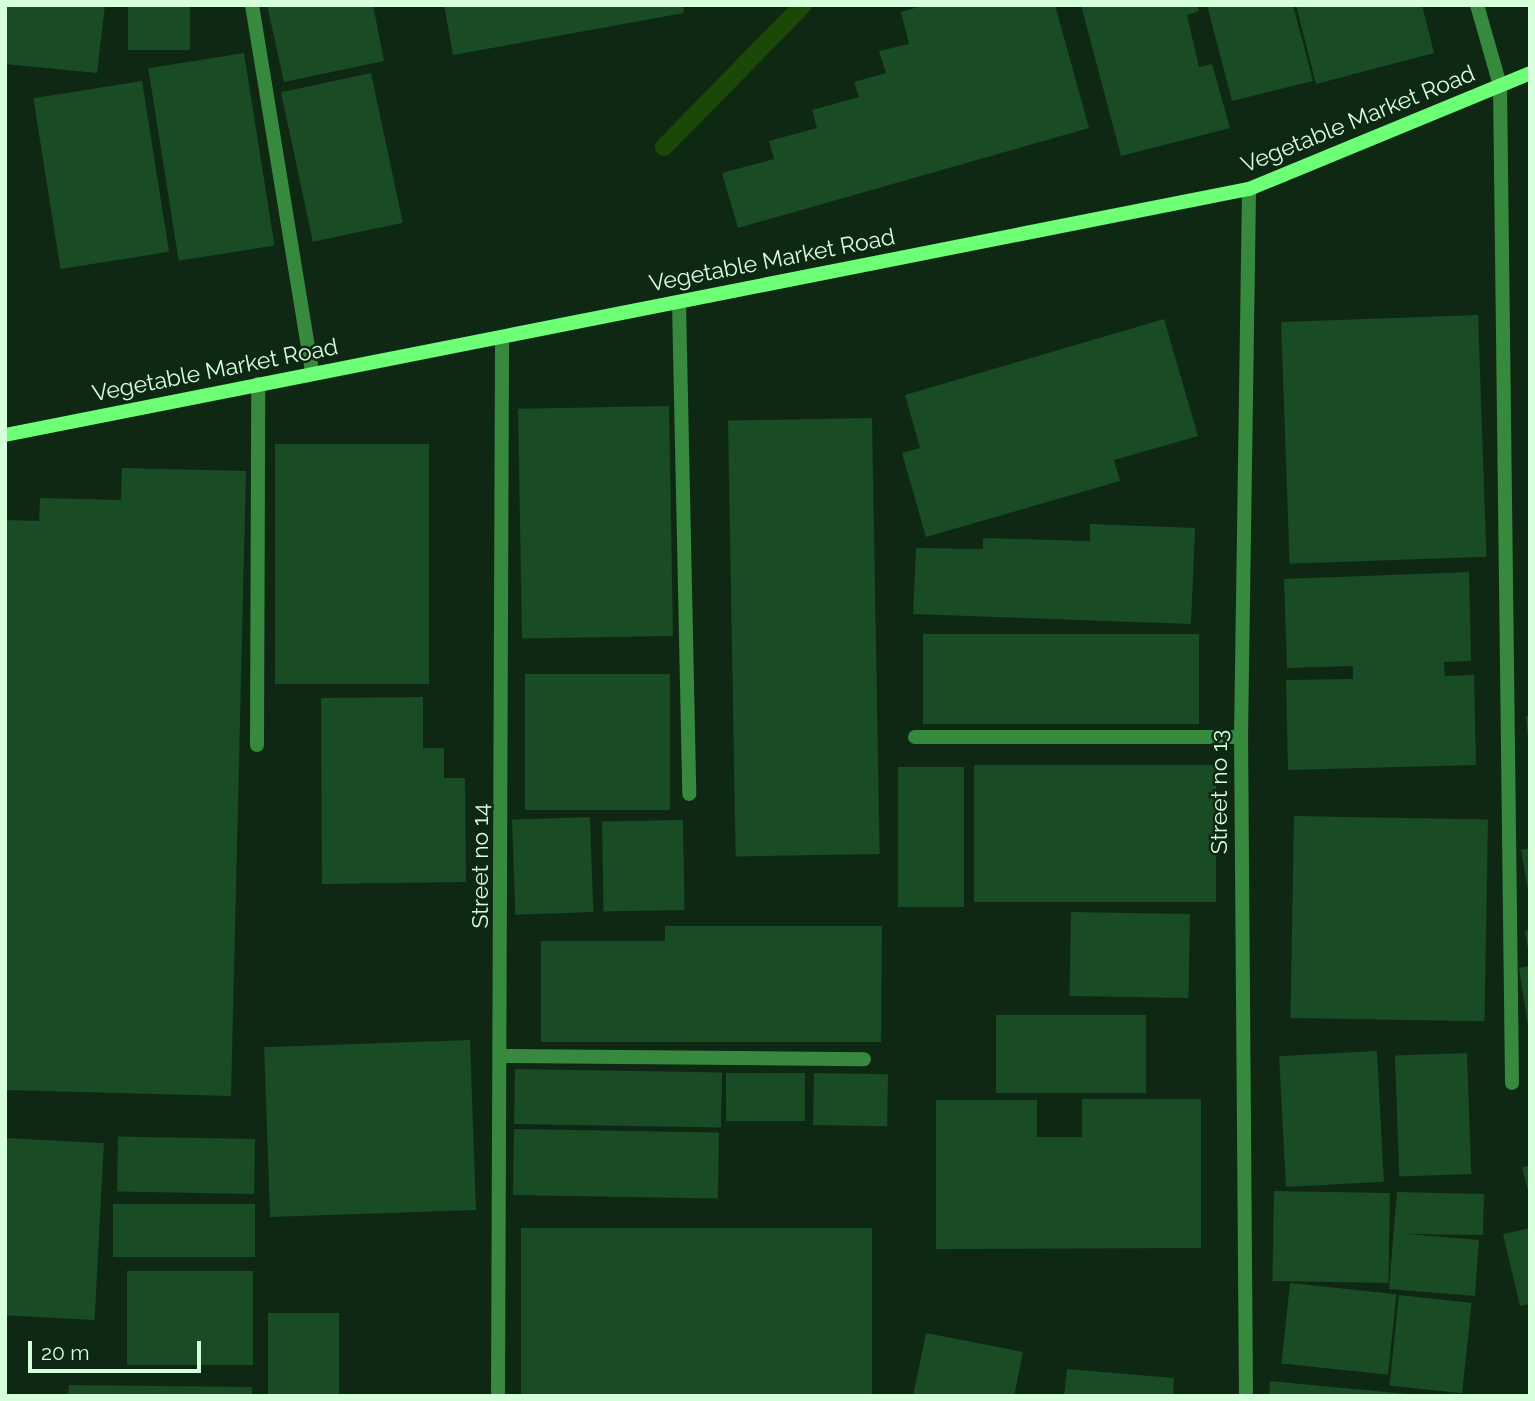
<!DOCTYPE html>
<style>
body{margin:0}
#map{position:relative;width:1535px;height:1401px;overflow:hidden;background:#0e2814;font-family:Raleway,sans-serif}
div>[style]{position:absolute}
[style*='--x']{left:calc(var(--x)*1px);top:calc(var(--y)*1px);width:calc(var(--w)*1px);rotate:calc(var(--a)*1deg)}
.stream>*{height:18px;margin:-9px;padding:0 9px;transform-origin:9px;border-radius:9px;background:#1c4807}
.building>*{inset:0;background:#194b25;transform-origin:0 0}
.lane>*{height:14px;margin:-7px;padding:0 7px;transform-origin:7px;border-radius:7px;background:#378a3d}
.street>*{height:14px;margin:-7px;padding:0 7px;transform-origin:7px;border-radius:7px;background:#378a3d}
.secondary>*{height:14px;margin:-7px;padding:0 7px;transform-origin:7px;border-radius:7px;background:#6dff76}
span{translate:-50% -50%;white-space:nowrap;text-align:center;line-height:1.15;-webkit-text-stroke:5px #0e2814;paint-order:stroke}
.street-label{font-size:23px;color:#d6ffdc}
.frame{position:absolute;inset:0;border:7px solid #d6ffdc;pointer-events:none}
.scale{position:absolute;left:28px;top:1341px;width:173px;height:32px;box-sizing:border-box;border:4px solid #d6ffdc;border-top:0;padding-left:9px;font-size:21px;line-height:24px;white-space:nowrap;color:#d6ffdc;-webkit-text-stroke:5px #0e2814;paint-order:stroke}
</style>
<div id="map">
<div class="stream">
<i style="--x:664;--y:147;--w:199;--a:-45.6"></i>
</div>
<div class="building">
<i style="clip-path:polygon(5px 5px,105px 5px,97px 73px,5px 64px)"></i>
<i style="left:128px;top:5px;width:62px;height:45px"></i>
<i style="clip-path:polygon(267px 5px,373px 5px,384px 61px,284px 82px)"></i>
<i style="clip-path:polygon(444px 5px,683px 5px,684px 13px,453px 55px)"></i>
<i style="clip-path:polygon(925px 5px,1055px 5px,1089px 128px,738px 228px,722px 173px,774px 159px,769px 141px,817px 128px,812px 110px,859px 97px,854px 82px,886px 73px,879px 51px,909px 44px,901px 12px)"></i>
<i style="clip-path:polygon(1081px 5px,1197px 5px,1199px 11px,1187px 15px,1199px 67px,1212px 64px,1230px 128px,1121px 156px)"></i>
<i style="clip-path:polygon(1207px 5px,1293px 5px,1313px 81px,1232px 101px)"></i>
<i style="clip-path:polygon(1296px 5px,1422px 5px,1434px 53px,1316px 84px)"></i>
<i style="left:244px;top:53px;width:195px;height:97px;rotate:81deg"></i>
<i style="left:371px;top:73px;width:153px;height:92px;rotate:78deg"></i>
<i style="left:142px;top:81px;width:173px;height:110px;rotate:81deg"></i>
<i style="left:1478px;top:315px;width:242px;height:197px;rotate:88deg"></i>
<i style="clip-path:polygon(1164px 319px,1198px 436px,1114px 460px,1120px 481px,926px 537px,902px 453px,920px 448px,905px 395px)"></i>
<i style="left:669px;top:406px;width:230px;height:151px;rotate:89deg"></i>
<i style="left:872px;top:418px;width:436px;height:144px;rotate:89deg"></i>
<i style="left:429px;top:444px;width:240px;height:154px;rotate:90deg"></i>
<i style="clip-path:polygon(122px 468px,246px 471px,231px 1096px,5px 1090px,5px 520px,39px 521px,40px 498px,121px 500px)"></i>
<i style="clip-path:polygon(1090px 524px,1195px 528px,1191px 624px,913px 614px,916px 548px,983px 549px,983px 538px,1090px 541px)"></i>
<i style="clip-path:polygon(1469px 572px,1471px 661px,1444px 662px,1445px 676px,1474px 675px,1476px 765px,1288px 770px,1286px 680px,1353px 679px,1353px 666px,1287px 668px,1284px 579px)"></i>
<i style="left:923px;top:634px;width:276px;height:90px"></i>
<i style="left:525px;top:674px;width:145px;height:136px"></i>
<i style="clip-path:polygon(423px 697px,423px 748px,444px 748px,444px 778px,465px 778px,466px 882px,322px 884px,321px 698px)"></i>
<i style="clip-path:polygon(1526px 716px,1530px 716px,1530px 737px,1528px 737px)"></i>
<i style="left:974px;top:765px;width:242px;height:137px"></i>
<i style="left:898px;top:767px;width:66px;height:140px"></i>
<i style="left:1294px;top:816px;width:194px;height:202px;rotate:1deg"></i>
<i style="left:590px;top:817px;width:95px;height:78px;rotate:88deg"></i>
<i style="left:683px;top:820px;width:90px;height:81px;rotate:89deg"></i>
<i style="clip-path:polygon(1530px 848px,1530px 890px,1528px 890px,1521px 850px)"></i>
<i style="left:1071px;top:912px;width:119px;height:84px;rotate:1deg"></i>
<i style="clip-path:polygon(665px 926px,882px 926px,881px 1042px,541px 1042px,541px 941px,665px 941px)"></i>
<i style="clip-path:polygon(1530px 930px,1530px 949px,1528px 949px,1525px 931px)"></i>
<i style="clip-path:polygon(1530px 966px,1530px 1026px,1528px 1026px,1519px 968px)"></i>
<i style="left:996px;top:1015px;width:150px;height:78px"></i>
<i style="left:470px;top:1040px;width:170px;height:206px;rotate:88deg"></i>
<i style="left:1377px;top:1051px;width:131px;height:98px;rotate:87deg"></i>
<i style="left:1467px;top:1053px;width:121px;height:72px;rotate:88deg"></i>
<i style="left:515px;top:1069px;width:207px;height:55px;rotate:1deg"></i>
<i style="left:726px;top:1073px;width:79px;height:48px"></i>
<i style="left:814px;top:1073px;width:74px;height:52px;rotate:1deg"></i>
<i style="clip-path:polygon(1082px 1099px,1201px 1099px,1201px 1248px,936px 1249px,936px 1100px,1037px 1100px,1037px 1137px,1082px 1137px)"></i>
<i style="left:514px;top:1129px;width:205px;height:66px;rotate:1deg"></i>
<i style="left:5px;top:1138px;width:99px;height:177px;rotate:3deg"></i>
<i style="left:255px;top:1139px;width:55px;height:137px;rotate:91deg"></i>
<i style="clip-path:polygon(1530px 1166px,1530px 1195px,1529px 1195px,1522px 1167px)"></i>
<i style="left:1274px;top:1191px;width:116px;height:90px;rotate:1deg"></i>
<i style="clip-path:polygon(1397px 1192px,1484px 1194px,1483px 1235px,1407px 1234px,1479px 1240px,1475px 1296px,1389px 1289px)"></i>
<i style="left:113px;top:1204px;width:142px;height:53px"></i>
<i style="left:872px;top:1228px;width:168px;height:351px;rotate:90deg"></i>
<i style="clip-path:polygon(1530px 1228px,1530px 1304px,1520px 1306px,1503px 1234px)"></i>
<i style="left:253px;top:1271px;width:94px;height:126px;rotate:90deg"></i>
<i style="left:1290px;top:1283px;width:107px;height:81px;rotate:6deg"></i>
<i style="left:1399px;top:1295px;width:73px;height:91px;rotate:6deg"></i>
<i style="left:339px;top:1313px;width:83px;height:71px;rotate:90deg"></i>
<i style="clip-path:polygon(926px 1333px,1023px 1352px,1014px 1396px,913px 1396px)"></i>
<i style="clip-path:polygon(1067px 1369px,1174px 1378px,1173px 1396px,1064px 1396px)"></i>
<i style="clip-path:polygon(1270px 1381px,1407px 1394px,1406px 1396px,1269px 1396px)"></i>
<i style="clip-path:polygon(69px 1385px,252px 1387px,252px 1396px,68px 1396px)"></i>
</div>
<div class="lane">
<i style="--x:679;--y:302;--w:492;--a:88.8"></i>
</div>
<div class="street">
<i style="--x:252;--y:5;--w:373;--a:80.7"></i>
<i style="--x:1477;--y:5;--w:83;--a:74"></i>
<i style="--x:1500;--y:85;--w:998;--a:89.31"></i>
<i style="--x:915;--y:737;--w:326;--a:0"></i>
<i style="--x:257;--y:745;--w:361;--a:-89.8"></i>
<i style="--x:503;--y:1056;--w:361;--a:0.5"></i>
<i style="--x:498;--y:1396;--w:1059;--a:-89.78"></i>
<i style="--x:1246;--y:1396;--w:659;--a:-90.43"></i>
<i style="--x:1241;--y:737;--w:548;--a:-89.16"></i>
</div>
<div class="secondary">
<i style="--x:5;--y:435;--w:1268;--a:-11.19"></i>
<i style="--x:1249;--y:189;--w:304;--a:-22.4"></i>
</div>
<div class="street-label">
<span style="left:1358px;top:119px;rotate:-22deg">Vegetable Market Road</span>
<span style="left:772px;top:260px;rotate:-11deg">Vegetable Market Road</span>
<span style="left:215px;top:370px;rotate:-11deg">Vegetable Market Road</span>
<span style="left:1219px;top:792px;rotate:-90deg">Street no 13</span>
<span style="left:480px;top:866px;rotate:-90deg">Street no 14</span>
</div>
<div class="frame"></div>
<div class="scale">20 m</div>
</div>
